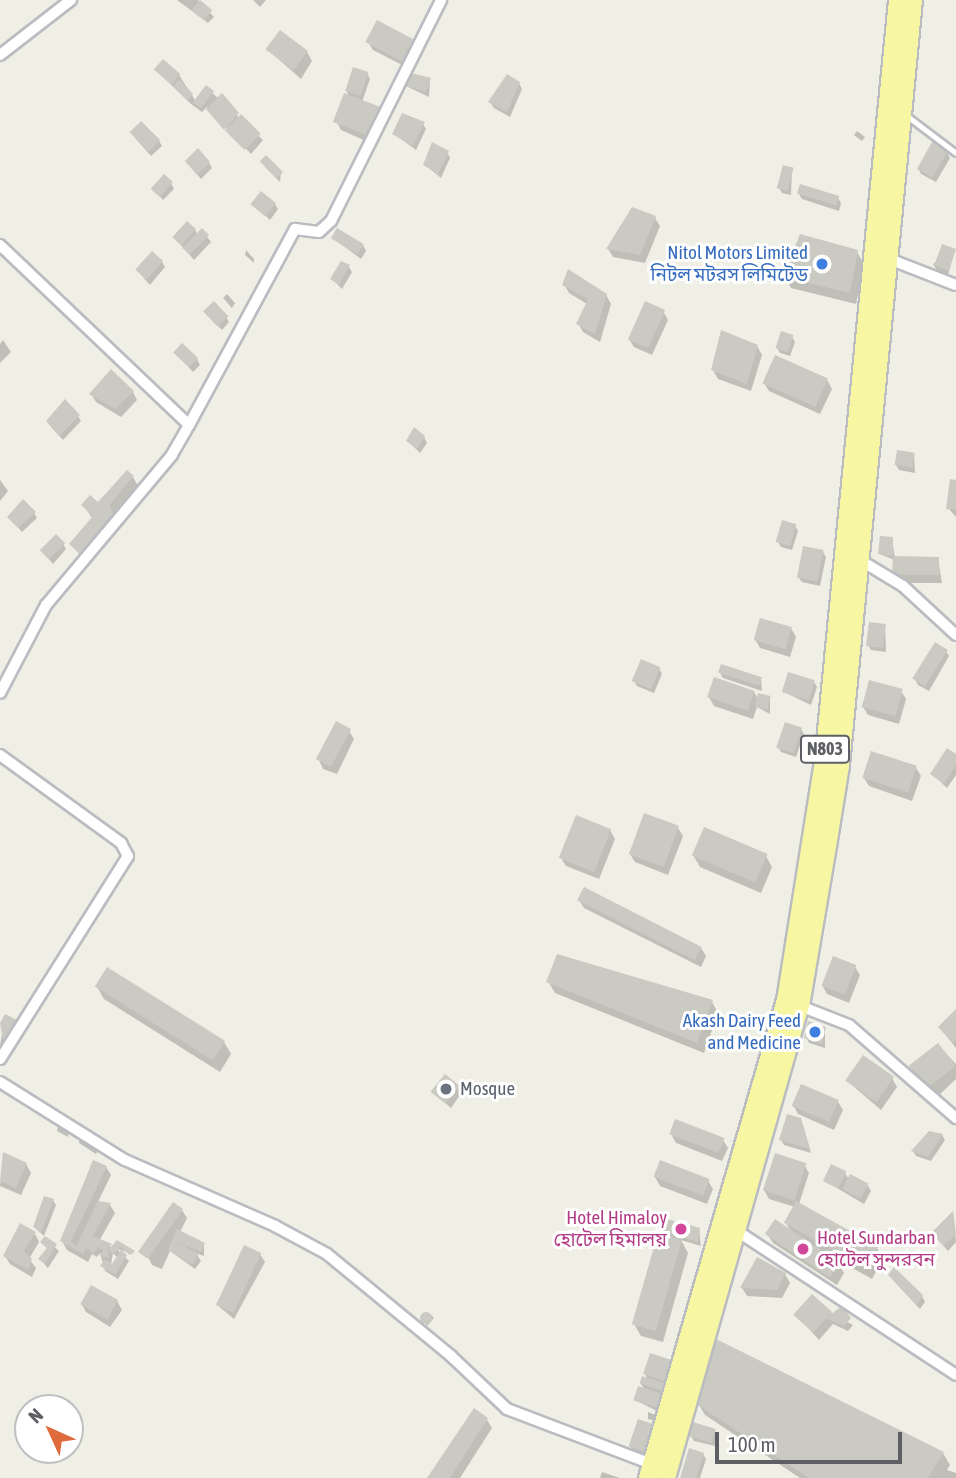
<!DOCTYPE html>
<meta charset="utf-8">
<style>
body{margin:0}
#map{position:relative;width:956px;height:1478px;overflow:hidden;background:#efefe6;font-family:"Asap Condensed","Noto Sans Bengali",sans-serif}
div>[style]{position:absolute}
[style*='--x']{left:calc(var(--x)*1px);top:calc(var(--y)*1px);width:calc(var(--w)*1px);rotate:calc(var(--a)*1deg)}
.shadow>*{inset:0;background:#0003;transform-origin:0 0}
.building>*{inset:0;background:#cac9c2;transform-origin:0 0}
.round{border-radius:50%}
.roads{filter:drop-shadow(2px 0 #babcc1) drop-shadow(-2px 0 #babcc1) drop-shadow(0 2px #babcc1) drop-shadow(0 -2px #babcc1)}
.service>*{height:5px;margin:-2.5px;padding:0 2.5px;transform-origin:2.5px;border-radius:2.5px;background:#fff}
.minor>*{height:10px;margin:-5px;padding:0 5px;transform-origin:5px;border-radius:5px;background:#fff}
.trunk>*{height:18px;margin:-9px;padding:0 9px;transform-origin:9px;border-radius:9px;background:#f7f6a2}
.dots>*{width:19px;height:19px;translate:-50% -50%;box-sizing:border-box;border:4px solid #fff;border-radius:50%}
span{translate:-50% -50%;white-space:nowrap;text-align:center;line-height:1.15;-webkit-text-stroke:6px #fff;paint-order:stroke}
.shield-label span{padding:2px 5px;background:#fff;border:2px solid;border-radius:5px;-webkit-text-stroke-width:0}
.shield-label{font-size:18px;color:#5d5f65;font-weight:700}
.shop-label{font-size:19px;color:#366cbe}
.right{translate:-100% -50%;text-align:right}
.worship-label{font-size:19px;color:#5b616d}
.left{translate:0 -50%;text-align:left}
.hotel-label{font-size:19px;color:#b23c85}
.north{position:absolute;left:14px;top:1394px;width:70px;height:70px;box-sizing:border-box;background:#fff;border:2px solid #bebfc1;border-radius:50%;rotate:315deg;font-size:19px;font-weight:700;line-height:28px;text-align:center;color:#5d5f65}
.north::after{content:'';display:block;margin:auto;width:24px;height:32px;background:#df6a3c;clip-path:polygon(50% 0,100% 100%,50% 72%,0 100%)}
.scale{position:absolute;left:715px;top:1432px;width:187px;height:32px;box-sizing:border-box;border:4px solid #5d5f65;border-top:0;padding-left:9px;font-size:21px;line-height:24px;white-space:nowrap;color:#5d5f65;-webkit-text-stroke:5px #fff;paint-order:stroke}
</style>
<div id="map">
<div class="shadow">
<i style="clip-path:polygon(177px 0,198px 0,214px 17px,208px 23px)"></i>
<i style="clip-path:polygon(253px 0,266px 0,260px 7px)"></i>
<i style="clip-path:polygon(412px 41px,416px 49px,406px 67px,373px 50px,368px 42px)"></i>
<i style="clip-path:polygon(267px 49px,307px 52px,312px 61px,301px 79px)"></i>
<i style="clip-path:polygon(156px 70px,179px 75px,195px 100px,206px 87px,263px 140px,251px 154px,207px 107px,202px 112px,191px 104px)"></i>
<i style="clip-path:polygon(367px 73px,370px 79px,362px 102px,384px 111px,389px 119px,377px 146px,341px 130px,336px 121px,350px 98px,346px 90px)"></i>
<i style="clip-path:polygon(430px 80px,429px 97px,404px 85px)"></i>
<i style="clip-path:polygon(519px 83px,522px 89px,510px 117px,494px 108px,490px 102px)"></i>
<i style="clip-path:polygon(423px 124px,426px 129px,416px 150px,394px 134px)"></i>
<i style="left:857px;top:131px;width:10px;height:5px;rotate:37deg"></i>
<i style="clip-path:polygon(135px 138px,159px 141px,162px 146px,151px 156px)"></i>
<i style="clip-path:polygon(447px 152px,450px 158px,441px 178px,425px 165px)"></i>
<i style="clip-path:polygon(947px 152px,950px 158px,936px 182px,921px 174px,918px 168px)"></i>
<i style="clip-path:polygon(263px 162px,281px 173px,280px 182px,266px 168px)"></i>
<i style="clip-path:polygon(209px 163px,212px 168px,201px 179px,190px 166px)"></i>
<i style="clip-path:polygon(792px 169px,791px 195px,782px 193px,779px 188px)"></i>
<i style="clip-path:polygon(171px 183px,174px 189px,163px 200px,153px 188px)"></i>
<i style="clip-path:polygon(799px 194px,838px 198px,841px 203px,839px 211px,802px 199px)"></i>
<i style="clip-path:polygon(253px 204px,275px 204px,278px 209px,270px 220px)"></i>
<i style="clip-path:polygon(655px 218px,660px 226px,645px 263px,613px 257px,608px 249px)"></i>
<i style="clip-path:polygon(195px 230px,198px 235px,202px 230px,211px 242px,194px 260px,174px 237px)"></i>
<i style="clip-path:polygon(333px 238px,363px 245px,366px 251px,361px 259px)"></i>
<i style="clip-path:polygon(246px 250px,254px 259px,254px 263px,245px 255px)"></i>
<i style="clip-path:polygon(955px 250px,948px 275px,936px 269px,933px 264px)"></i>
<i style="clip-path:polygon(857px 252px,864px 264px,856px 304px,791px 288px,785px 277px)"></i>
<i style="clip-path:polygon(162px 262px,165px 267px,150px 285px,137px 270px)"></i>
<i style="clip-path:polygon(349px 267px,352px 272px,342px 289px,332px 279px)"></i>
<i style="clip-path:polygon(564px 284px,606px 295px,611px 304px,600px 342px,583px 332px,578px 323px,587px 304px,569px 293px)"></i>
<i style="clip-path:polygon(227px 294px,235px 303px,232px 308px,223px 298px)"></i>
<i style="clip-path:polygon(663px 311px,668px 320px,652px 355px,634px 347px,629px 339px)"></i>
<i style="clip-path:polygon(226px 317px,229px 322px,222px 330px,210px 318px)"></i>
<i style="clip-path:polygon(792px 337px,795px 342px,790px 356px,780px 353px,777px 348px)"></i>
<i style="clip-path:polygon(3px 340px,11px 352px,0 363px,0 344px)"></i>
<i style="clip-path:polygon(757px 346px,762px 355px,751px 391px,718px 379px,713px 370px)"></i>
<i style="clip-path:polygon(176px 353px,197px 359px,200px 365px,193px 372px)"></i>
<i style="clip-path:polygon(827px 380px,832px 389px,820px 414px,769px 391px,764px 383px)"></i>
<i style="clip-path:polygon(133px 392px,137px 400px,121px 417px,96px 402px,91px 394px)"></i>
<i style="clip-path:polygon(78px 416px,81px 421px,63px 440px,51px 427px)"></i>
<i style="clip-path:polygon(424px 437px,427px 443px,420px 453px,408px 441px)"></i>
<i style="clip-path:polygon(914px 454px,915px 473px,899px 470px,896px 465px)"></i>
<i style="clip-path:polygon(133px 477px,138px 486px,114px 514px,116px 525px,85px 561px,71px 544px,93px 519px,83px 505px,99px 505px)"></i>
<i style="clip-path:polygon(0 480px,8px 491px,0 501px)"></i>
<i style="clip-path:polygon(956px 481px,956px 517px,948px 508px)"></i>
<i style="clip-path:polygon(34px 513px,37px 518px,22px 532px,9px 517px)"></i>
<i style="clip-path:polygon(795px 526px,798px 531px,792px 550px,781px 547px,778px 542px)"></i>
<i style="clip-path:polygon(892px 539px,895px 558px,938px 559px,942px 583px,899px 583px,894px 560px,880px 554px)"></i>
<i style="clip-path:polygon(63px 544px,66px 549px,53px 564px,41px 550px)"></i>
<i style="clip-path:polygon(823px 552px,826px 557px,820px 586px,802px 582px,798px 577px)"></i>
<i style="clip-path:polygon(885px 625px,886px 652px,871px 650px,868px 645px)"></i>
<i style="clip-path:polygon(791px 628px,796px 637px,790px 657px,760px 648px,755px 639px)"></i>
<i style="clip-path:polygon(946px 651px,949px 656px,929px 691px,918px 685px,915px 679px)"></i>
<i style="clip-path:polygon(659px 668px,662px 674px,654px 693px,637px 686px,634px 681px)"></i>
<i style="clip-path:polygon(720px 673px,761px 679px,762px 691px,723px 678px)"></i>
<i style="clip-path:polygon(814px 682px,817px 687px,811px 705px,784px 692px)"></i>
<i style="clip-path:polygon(901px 691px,906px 699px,899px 724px,868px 715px,863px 707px)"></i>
<i style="clip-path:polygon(754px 692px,758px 699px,770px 698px,770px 714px,757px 707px,753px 719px,714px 706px,709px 697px)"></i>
<i style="clip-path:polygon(801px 729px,804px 734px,796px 757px,781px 752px,778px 747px)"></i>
<i style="clip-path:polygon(349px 731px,354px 739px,337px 774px,323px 769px,319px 760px)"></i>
<i style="clip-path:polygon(956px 756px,956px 775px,947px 788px,932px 774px)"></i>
<i style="clip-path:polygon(916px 768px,921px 776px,912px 801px,869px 786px,864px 778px)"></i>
<i style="clip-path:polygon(678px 828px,683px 836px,668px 875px,635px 862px,630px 854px)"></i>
<i style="clip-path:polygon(610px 830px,615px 839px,599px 879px,566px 866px,561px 858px)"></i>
<i style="clip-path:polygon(693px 855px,766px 856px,772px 867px,761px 893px,700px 867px)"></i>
<i style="clip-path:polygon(579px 900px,701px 948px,706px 956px,701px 967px,584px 908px)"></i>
<i style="clip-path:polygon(855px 967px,860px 975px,849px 1003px,827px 994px,822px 985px)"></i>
<i style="clip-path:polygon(548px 981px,712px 1002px,718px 1013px,704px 1053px,555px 993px)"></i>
<i style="clip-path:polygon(97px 987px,224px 1042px,231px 1054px,220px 1072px,104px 999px)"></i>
<i style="clip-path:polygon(956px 1012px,956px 1048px,940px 1028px)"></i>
<i style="clip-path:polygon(5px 1016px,18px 1027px,7px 1050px,0 1046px)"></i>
<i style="clip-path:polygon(825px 1029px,825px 1048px,809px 1043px,806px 1037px)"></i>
<i style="clip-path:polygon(938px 1045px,956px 1064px,956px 1079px,937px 1097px,913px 1070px)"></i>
<i style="clip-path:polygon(892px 1078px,897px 1087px,881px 1110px,846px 1080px)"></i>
<i style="clip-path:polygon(458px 1087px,462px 1092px,451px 1108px,433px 1092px)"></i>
<i style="clip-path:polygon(838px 1102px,843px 1110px,834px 1130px,798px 1114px,793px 1105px)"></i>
<i style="clip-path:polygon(58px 1126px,69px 1132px,68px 1137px,57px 1131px)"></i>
<i style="clip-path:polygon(803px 1126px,811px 1153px,784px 1145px,781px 1140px)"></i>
<i style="clip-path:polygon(671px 1134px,723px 1140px,728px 1148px,722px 1161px,676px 1143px)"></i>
<i style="clip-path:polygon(942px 1135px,945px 1140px,931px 1161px,916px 1156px,913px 1151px)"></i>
<i style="clip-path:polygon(80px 1137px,99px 1149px,96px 1154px,79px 1143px)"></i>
<i style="clip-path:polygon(4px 1155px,26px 1164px,31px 1173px,21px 1195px,0 1186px)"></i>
<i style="clip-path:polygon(804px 1165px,809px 1173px,799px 1204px,877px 1248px,883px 1260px,872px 1279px,836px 1259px,844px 1273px,837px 1285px,773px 1243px,768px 1235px,791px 1232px,786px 1223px,795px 1207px,769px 1199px,764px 1190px)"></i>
<i style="clip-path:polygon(evenodd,106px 1167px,111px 1175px,98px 1202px,110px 1205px,115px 1213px,99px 1241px,112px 1248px,117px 1242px,134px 1254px,117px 1249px,129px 1261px,118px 1279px,105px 1271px,100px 1253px,97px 1257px,92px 1254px,88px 1262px,67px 1250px,62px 1241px,106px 1167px,113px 1253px,118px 1258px,110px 1270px,113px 1253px)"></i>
<i style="clip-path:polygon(845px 1173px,849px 1180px,851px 1176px,868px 1186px,871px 1191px,864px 1204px,825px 1181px)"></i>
<i style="clip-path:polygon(655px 1177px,708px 1181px,713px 1189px,707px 1204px,660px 1186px)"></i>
<i style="clip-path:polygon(53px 1200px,56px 1205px,44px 1236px,34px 1227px)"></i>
<i style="clip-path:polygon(182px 1210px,187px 1218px,180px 1232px,204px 1244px,204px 1256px,196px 1253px,201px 1261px,195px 1269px,170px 1251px,162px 1269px,152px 1265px,148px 1257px)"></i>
<i style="clip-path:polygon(953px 1213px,956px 1242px,948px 1251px,933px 1234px)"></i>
<i style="clip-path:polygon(699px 1229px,701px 1246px,681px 1240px,688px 1253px,663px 1342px,641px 1336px,634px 1324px,666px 1237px,663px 1231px)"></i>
<i style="clip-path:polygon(35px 1234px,39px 1242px,29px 1259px,36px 1268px,32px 1277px,10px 1264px,5px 1256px)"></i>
<i style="clip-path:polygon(45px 1238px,59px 1251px,48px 1268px,40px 1259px,47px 1249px,42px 1242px)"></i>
<i style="clip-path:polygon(260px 1254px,265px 1262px,234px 1319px,216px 1304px)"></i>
<i style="clip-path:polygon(785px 1274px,790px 1283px,782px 1298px,747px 1296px,742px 1288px)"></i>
<i style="clip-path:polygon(893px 1280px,922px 1296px,925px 1302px,920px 1309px)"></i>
<i style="clip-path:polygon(117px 1301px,122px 1310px,110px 1327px,86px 1312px,81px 1303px)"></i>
<i style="clip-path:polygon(429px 1313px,434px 1318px,427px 1326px,421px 1316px)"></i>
<i style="clip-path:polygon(831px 1313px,853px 1325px,848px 1331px,833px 1324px,819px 1340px,796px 1314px)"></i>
<i style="clip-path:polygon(651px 1355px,670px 1387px,665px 1385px,668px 1391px,662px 1395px,665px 1401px,661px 1413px,635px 1400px,645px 1390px,641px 1384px,648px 1380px,645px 1374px)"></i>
<i style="clip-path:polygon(698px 1403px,943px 1453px,950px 1465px,947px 1470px,956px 1473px,956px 1478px,800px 1478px,705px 1415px)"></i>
<i style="clip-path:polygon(648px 1412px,656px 1415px,656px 1421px,648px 1419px)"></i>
<i style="clip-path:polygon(487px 1420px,492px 1428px,460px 1478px,429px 1478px)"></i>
<i style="clip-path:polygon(653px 1426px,648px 1456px,633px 1452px,630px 1446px)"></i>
<i style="clip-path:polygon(715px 1430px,715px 1446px,694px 1441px,691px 1436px)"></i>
<i style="clip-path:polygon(703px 1454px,706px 1459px,700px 1478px,682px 1478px)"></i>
<i style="clip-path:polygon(602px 1472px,620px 1478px,600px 1478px)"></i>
</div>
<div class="building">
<i style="left:200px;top:0;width:16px;height:13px;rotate:40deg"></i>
<i style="left:377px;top:20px;width:41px;height:25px;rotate:28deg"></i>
<i style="left:280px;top:30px;width:35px;height:24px;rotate:37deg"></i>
<i style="left:163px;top:59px;width:23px;height:14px;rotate:41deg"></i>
<i style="left:353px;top:67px;width:16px;height:25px;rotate:18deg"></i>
<i style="clip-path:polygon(407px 72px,431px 78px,426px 92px,402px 85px)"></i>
<i style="clip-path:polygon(507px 74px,520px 82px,507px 112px,488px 102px)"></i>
<i style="clip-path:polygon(179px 79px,193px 94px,188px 100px,173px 86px)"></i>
<i style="left:206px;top:85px;width:10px;height:22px;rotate:37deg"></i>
<i style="clip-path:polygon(222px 93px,239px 113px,224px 130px,206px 109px)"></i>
<i style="left:344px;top:93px;width:44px;height:31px;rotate:21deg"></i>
<i style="clip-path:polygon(402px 113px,425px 122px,413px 146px,392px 134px)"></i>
<i style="left:241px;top:114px;width:28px;height:23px;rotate:45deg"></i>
<i style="left:141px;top:121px;width:27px;height:16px;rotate:45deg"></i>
<i style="clip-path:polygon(432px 142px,449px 151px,438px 174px,423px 165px)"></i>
<i style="left:932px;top:142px;width:18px;height:31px;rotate:29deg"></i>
<i style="clip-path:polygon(198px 148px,210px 162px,197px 175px,185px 161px)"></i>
<i style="left:266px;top:155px;width:24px;height:9px;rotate:45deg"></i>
<i style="left:783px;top:165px;width:11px;height:24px;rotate:15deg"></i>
<i style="left:164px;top:174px;width:12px;height:20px;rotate:42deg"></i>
<i style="left:800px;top:184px;width:41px;height:10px;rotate:17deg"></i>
<i style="left:261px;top:191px;width:19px;height:17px;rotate:39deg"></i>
<i style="clip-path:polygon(632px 207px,656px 216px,640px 255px,606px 249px)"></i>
<i style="left:187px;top:221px;width:12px;height:22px;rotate:42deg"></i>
<i style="left:202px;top:228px;width:10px;height:28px;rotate:45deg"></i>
<i style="left:337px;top:228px;width:31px;height:12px;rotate:31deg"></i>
<i style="clip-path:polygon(800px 234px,858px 250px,850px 293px,783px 277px)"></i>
<i style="left:942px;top:244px;width:15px;height:23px;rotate:20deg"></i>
<i style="left:152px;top:251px;width:15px;height:25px;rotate:42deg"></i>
<i style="clip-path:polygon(341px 261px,350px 265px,339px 285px,330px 279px)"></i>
<i style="clip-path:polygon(568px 269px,607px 294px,595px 334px,576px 324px,588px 299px,562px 285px)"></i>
<i style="left:214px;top:301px;width:21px;height:15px;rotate:47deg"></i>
<i style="left:645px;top:301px;width:22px;height:42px;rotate:24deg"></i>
<i style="clip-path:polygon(721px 330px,758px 345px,747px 384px,711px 370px)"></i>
<i style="left:781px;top:331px;width:13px;height:18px;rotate:18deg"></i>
<i style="left:182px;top:343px;width:22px;height:13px;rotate:43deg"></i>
<i style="left:775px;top:355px;width:58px;height:31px;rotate:24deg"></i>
<i style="clip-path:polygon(111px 369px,134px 391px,115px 409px,89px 394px)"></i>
<i style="clip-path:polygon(65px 399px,80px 415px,59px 436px,46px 421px)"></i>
<i style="clip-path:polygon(414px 427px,425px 436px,417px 449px,406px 441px)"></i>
<i style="left:897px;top:450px;width:18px;height:15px;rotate:9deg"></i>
<i style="clip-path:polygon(127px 470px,134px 476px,110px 504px,113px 516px,80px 554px,69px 544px,93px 516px,81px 505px,90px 495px,98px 502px)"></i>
<i style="clip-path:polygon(950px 479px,956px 480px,956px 510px,946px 509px)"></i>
<i style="clip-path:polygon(23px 499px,36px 512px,18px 528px,7px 517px)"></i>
<i style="left:782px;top:520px;width:15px;height:23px;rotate:16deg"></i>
<i style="left:56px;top:534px;width:13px;height:23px;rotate:45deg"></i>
<i style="clip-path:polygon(880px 536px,893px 537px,893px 556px,939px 557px,939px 575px,892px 575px,893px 556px,878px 554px)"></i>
<i style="left:803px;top:546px;width:21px;height:32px;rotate:11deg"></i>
<i style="left:760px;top:618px;width:33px;height:23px;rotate:16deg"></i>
<i style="left:869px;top:622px;width:17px;height:24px;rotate:7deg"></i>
<i style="left:935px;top:642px;width:15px;height:43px;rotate:32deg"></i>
<i style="left:641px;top:659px;width:21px;height:24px;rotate:23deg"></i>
<i style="left:721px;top:664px;width:43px;height:9px;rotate:18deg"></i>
<i style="left:788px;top:672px;width:28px;height:21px;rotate:17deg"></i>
<i style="left:714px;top:677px;width:43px;height:21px;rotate:19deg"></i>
<i style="left:869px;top:680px;width:35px;height:28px;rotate:15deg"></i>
<i style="left:758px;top:693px;width:13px;height:14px;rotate:13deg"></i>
<i style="left:336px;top:721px;width:17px;height:43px;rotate:28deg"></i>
<i style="left:785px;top:722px;width:18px;height:27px;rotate:19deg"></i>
<i style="clip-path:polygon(947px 748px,956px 754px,956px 765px,944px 784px,930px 774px)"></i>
<i style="left:871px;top:751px;width:48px;height:28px;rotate:18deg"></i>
<i style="left:644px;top:813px;width:37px;height:44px;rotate:20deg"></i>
<i style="left:576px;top:815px;width:38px;height:46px;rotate:22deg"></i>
<i style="left:704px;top:827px;width:69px;height:31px;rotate:23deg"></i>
<i style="left:584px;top:887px;width:132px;height:15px;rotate:27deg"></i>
<i style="clip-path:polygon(557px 954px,713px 1000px,697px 1043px,546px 982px)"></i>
<i style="left:833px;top:956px;width:25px;height:32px;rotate:21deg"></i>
<i style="left:107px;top:967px;width:139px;height:23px;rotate:32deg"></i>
<i style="clip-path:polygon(956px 1009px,956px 1039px,953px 1043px,938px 1027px)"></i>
<i style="clip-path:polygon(5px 1014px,17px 1020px,4px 1045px,0 1023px)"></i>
<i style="clip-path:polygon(808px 1021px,826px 1027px,822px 1044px,804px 1038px)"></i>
<i style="left:938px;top:1043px;width:29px;height:37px;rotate:52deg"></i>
<i style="left:863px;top:1055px;width:38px;height:31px;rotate:35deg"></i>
<i style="left:445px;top:1074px;width:19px;height:23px;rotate:39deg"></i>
<i style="left:801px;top:1084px;width:41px;height:24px;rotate:23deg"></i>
<i style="clip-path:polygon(787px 1114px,801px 1118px,810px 1149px,779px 1140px)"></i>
<i style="left:675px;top:1119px;width:53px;height:16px;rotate:21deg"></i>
<i style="clip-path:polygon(929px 1131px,943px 1134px,928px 1157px,911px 1151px)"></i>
<i style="clip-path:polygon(3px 1152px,27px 1163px,16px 1188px,0 1181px)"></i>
<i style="left:775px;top:1153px;width:33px;height:39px;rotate:18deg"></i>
<i style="clip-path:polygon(93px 1160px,107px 1166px,71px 1241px,76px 1247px,98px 1201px,111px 1203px,93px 1236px,112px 1244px,107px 1249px,109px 1258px,100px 1256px,103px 1250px,98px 1247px,94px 1253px,86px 1248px,83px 1254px,60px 1241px)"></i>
<i style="left:660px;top:1160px;width:53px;height:18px;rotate:21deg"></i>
<i style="left:831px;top:1164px;width:17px;height:19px;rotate:25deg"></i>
<i style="left:850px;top:1174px;width:21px;height:17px;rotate:28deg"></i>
<i style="clip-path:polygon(44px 1196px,54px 1199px,41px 1232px,33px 1227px)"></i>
<i style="left:796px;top:1201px;width:94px;height:25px;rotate:29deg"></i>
<i style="left:173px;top:1202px;width:12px;height:61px;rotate:35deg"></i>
<i style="clip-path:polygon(953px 1211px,956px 1234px,944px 1246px,931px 1233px)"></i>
<i style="clip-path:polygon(663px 1218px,700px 1228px,698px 1242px,661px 1231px)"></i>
<i style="left:775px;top:1219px;width:78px;height:18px;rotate:34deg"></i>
<i style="clip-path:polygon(20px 1223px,36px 1232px,24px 1251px,32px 1259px,28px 1270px,3px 1256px)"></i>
<i style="clip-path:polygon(177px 1229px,205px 1243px,201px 1252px,175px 1241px,199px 1254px,192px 1265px,168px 1250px)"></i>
<i style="left:658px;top:1233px;width:25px;height:95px;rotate:16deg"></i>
<i style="clip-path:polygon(45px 1236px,57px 1244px,45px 1264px,38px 1259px,47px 1248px,40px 1242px)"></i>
<i style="clip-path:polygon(117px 1240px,135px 1251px,130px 1255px,120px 1247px,114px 1255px,108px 1250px)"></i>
<i style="left:244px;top:1245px;width:19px;height:66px;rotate:25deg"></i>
<i style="clip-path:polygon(121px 1250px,127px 1255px,115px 1275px,100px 1266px,105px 1259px,112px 1264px)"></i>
<i style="clip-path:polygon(757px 1257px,786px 1273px,777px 1290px,740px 1288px)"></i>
<i style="clip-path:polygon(894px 1267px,923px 1295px,917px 1305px,888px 1275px)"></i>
<i style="left:91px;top:1285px;width:31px;height:22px;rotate:29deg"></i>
<i style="left:812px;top:1294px;width:27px;height:28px;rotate:42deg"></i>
<i style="clip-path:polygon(842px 1306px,851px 1318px,844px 1326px,826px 1318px)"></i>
<i class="round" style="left:420px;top:1312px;width:12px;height:12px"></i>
<i style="clip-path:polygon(714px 1338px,944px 1452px,928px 1478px,809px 1478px,696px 1404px)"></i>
<i style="left:650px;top:1353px;width:25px;height:22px;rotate:18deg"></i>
<i style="left:642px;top:1376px;width:25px;height:8px;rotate:18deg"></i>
<i style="left:638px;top:1386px;width:26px;height:15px;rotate:18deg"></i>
<i style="clip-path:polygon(474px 1408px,488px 1418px,450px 1478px,427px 1478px)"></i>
<i style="left:638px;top:1419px;width:18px;height:29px;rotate:19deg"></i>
<i style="left:693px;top:1422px;width:24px;height:15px;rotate:17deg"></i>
<i style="clip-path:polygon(689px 1448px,704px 1453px,696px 1478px,680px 1478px)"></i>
</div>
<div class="roads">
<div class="service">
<i style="--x:907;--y:116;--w:61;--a:37.1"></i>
</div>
<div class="minor">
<i style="--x:0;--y:55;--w:90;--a:-37.8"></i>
<i style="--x:0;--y:245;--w:261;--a:43.6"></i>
<i style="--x:189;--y:425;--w:34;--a:120"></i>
<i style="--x:172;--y:455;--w:196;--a:130"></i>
<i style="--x:46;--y:605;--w:99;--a:117.6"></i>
<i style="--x:884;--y:257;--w:77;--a:21.3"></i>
<i style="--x:189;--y:425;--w:223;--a:-61.6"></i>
<i style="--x:295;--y:229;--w:24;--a:7"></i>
<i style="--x:319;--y:232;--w:16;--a:-43"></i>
<i style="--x:331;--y:221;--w:247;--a:-63.5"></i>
<i style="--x:860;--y:560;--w:50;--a:31.2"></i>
<i style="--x:903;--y:586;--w:72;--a:42.8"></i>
<i style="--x:0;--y:755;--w:150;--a:36"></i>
<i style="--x:121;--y:843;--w:15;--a:62"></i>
<i style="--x:128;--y:856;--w:240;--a:122.2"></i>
<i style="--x:795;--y:1004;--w:58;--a:21.3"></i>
<i style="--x:849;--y:1025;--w:142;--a:41"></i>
<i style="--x:0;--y:1082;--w:147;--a:32"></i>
<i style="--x:125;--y:1160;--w:164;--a:23.7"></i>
<i style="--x:275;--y:1226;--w:59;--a:28.3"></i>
<i style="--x:327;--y:1254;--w:161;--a:39.4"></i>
<i style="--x:451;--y:1356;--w:77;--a:43.4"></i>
<i style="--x:507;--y:1409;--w:155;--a:20.8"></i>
<i style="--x:737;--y:1231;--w:262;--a:33.3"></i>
</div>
<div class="trunk">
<i style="--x:648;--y:1478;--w:497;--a:-73.9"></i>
<i style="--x:786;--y:1001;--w:242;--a:-81"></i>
<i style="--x:824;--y:762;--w:766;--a:-84.45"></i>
<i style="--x:666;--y:1478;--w:491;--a:-74.2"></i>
<i style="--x:800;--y:1006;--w:168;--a:-80.4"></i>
<i style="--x:828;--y:840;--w:76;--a:-80.9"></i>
<i style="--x:840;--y:765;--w:768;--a:-84.55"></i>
</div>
</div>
<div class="dots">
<i style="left:822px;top:264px;background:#3f7fe0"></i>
<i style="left:815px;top:1032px;background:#3f7fe0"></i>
<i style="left:446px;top:1089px;background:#6b7280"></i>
<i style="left:681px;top:1229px;background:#d1479c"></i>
<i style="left:803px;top:1249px;background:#d1479c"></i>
</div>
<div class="shield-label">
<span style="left:825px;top:749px">N803</span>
</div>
<div class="shop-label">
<span class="right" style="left:808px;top:264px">Nitol Motors Limited<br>নিটল মটরস লিমিটেড</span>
<span class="right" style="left:801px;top:1032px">Akash Dairy Feed<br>and Medicine</span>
</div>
<div class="worship-label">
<span class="left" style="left:460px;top:1089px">Mosque</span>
</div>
<div class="hotel-label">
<span class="right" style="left:667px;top:1229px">Hotel Himaloy<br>হোটেল হিমালয়</span>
<span class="left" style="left:817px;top:1249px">Hotel Sundarban<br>হোটেল সুন্দরবন</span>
</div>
<div class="north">N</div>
<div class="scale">100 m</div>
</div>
